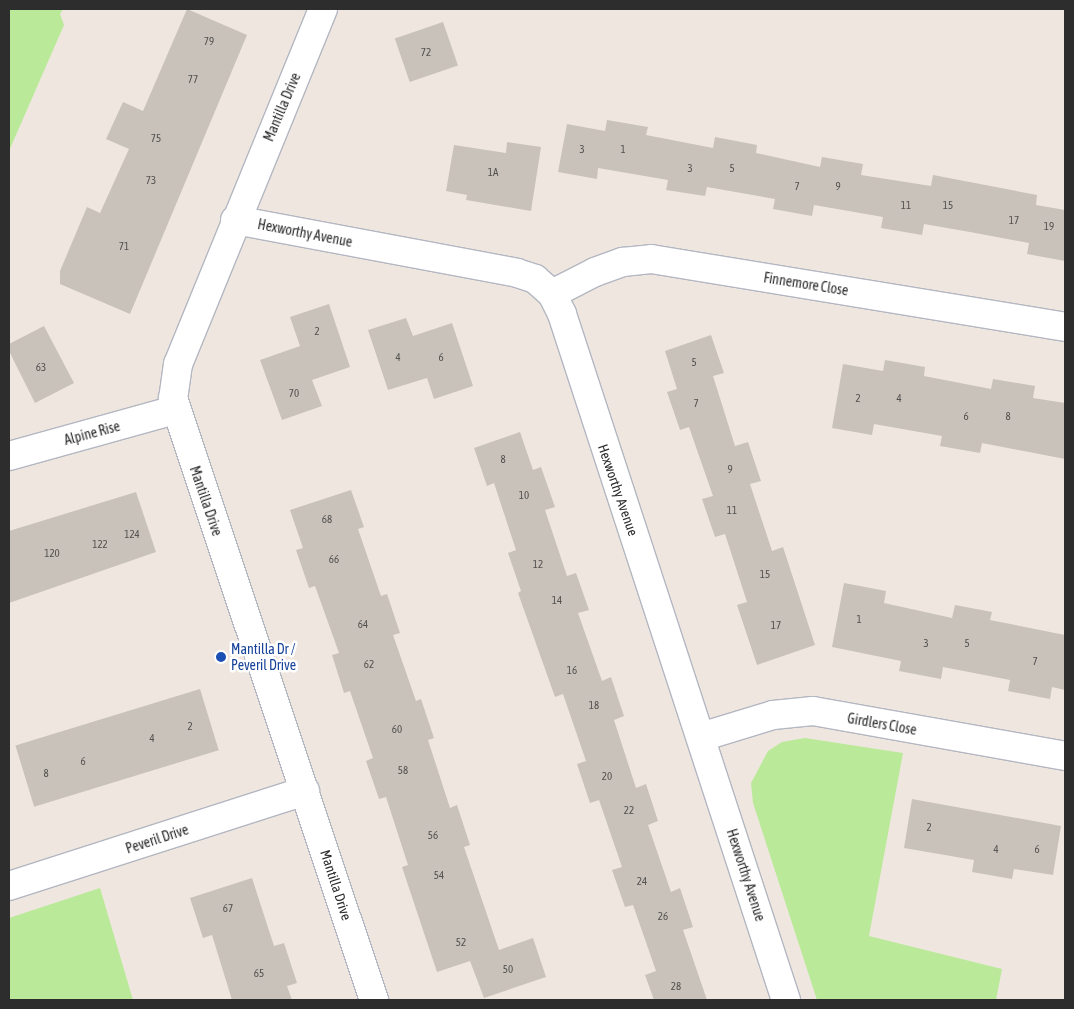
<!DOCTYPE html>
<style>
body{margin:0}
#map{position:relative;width:1074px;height:1009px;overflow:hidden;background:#efe7df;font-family:"Asap Condensed",sans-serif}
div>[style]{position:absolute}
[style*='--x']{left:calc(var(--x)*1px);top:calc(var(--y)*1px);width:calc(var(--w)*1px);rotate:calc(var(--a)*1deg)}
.green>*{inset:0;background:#bae999}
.building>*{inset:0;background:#c8c2ba;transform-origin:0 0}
.roads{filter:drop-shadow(1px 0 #b3b7c1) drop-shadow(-1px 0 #b3b7c1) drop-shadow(0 1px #b3b7c1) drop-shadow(0 -1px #b3b7c1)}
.street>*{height:28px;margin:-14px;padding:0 14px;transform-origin:14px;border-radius:14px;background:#fff}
.dots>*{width:14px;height:14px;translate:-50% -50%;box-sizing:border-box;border:2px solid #fff;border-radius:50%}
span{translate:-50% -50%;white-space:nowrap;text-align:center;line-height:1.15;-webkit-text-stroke:5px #fff;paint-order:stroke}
.number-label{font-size:11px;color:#545250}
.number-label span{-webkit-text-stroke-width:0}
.street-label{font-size:14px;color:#2d2d2d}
.transit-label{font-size:14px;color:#164399}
.left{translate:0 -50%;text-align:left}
.frame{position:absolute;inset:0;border:10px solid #2d2d2d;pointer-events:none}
</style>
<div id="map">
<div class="green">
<i style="clip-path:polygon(9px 9px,63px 9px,60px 14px,64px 25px,9px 151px)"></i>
<i style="clip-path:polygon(805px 738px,903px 753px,869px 936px,1002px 969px,996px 1000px,817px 1000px,753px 803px,751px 783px,768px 751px,782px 742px)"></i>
<i style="clip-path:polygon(100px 888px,133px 1000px,9px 1000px,9px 918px)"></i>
</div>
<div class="building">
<i style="clip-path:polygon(187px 9px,247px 35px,130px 314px,60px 284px,60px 271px,87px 207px,100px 213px,129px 149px,106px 139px,123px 102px,143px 111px)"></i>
<i style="left:443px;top:22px;width:46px;height:51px;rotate:71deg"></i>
<i style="clip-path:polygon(607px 120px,648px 127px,646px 135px,713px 148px,715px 137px,757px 145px,756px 153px,820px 167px,822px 157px,863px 164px,861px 175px,931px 186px,933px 175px,1037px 195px,1036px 205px,1065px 210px,1065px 261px,1027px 254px,1029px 243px,970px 232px,924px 224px,922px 235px,881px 228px,883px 217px,814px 205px,812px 216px,773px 209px,775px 199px,707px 187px,705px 196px,666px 190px,668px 180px,598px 168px,597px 179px,558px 172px,567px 124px,605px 131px)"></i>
<i style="clip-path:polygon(507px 142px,541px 147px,531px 211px,466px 200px,467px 195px,446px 191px,454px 145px,506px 153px)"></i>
<i style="clip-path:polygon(329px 304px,350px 367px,312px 380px,322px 406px,282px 420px,260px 360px,300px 346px,290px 317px)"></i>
<i style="clip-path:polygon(406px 318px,413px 336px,452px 323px,473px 386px,434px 399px,427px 378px,388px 390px,368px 330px)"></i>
<i style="clip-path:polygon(44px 326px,74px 383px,35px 403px,9px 351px,9px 344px)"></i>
<i style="clip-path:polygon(711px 335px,724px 373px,713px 376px,735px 446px,748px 442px,761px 481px,750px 484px,772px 551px,783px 547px,815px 645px,757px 665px,737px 605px,747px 602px,725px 534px,715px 537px,702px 499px,713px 496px,689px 427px,680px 430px,667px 392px,677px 389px,665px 351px)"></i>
<i style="clip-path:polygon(885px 360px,925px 367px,924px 376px,991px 389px,993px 379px,1035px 386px,1033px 398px,1065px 403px,1065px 459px,982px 443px,980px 453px,940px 446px,942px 436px,874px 424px,872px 435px,832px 428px,843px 364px,883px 371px)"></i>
<i style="clip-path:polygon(520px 432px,533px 470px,541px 467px,555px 507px,545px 510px,567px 576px,576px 573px,589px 610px,578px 613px,602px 681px,611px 677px,624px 716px,614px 720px,636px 788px,646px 784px,658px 821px,648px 825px,671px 892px,680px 888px,693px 927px,683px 930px,707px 1000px,654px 1000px,645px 975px,656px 971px,633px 905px,625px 907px,612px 870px,622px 867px,599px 800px,590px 803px,577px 764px,586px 761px,563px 694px,555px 697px,518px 593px,521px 591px,508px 553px,516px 550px,494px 483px,487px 486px,474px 448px)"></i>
<i style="clip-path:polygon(351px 490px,364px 527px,358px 529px,381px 596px,387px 594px,400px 633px,393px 635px,416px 701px,421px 699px,434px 738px,428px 740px,450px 808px,457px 805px,470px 845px,464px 847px,499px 950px,533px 938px,546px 977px,484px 998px,470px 961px,437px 972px,402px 867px,408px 865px,386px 797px,379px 799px,366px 761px,373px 758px,350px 691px,344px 693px,332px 655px,339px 653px,315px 586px,309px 588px,296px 550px,303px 548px,290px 510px)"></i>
<i style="clip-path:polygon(136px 492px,156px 552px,9px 603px,9px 531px)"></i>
<i style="clip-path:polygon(844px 583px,886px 591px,884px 603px,952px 618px,955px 605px,992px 612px,990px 620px,1065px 635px,1065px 690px,1052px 687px,1050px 699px,1008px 691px,1010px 680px,943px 667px,941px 679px,899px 671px,901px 661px,832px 647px)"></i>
<i style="left:200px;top:689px;width:64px;height:193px;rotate:73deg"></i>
<i style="clip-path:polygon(912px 799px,1061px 826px,1053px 875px,1014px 869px,1012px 879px,972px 872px,974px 860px,904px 848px)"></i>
<i style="clip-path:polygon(252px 878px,274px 946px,284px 943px,297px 983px,287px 986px,292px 1000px,232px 1000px,212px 935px,203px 938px,190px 898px)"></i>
</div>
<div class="roads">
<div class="street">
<i style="--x:323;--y:9;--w:383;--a:112.2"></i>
<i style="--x:178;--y:364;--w:34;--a:98"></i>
<i style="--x:173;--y:398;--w:635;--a:71.54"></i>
<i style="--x:235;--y:220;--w:287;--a:10.6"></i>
<i style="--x:517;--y:273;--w:19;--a:18"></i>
<i style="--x:535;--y:279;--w:23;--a:41"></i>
<i style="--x:552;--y:294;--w:22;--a:63"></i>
<i style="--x:562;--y:314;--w:722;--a:71.92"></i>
<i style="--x:552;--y:294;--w:48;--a:-27.1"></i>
<i style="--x:595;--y:272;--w:30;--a:-20"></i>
<i style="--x:623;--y:262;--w:28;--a:-6"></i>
<i style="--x:651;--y:259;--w:420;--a:9.3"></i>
<i style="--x:9;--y:456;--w:172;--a:-15.5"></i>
<i style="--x:701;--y:737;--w:75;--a:-17"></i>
<i style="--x:773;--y:715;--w:40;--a:-5.7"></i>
<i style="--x:813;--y:711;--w:256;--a:10.1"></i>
<i style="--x:9;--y:886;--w:311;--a:-17.8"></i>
</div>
</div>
<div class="dots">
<i style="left:221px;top:657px;background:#1a4fb4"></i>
</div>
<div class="number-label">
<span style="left:209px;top:41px">79</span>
<span style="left:426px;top:52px">72</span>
<span style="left:193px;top:79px">77</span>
<span style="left:156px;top:138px">75</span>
<span style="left:582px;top:149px">3</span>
<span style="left:623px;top:149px">1</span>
<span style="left:690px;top:168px">3</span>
<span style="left:732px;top:168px">5</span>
<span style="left:493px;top:172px">1A</span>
<span style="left:151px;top:180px">73</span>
<span style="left:797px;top:186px">7</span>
<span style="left:838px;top:186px">9</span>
<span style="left:906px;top:205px">11</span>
<span style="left:948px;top:205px">15</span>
<span style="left:1014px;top:220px">17</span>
<span style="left:1049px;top:226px">19</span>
<span style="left:124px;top:246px">71</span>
<span style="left:317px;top:331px">2</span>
<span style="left:398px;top:357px">4</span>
<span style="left:441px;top:357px">6</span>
<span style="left:694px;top:362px">5</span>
<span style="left:41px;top:367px">63</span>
<span style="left:294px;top:393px">70</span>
<span style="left:858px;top:398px">2</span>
<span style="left:899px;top:398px">4</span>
<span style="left:696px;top:403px">7</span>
<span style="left:966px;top:416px">6</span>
<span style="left:1008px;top:416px">8</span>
<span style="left:503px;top:459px">8</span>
<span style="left:730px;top:469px">9</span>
<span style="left:524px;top:495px">10</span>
<span style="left:732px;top:510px">11</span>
<span style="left:327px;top:519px">68</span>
<span style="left:132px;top:534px">124</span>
<span style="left:100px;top:544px">122</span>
<span style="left:52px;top:553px">120</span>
<span style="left:334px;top:559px">66</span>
<span style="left:538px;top:564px">12</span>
<span style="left:765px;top:574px">15</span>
<span style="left:557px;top:600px">14</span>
<span style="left:859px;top:619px">1</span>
<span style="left:363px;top:624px">64</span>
<span style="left:776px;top:625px">17</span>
<span style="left:926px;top:643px">3</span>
<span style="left:967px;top:643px">5</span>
<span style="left:1035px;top:661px">7</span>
<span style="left:369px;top:664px">62</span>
<span style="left:572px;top:670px">16</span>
<span style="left:594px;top:705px">18</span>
<span style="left:190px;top:726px">2</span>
<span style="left:397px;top:729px">60</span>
<span style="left:152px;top:738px">4</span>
<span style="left:83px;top:761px">6</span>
<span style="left:403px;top:770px">58</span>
<span style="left:46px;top:773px">8</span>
<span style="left:607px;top:776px">20</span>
<span style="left:629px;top:810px">22</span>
<span style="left:929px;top:827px">2</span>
<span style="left:433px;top:835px">56</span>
<span style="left:996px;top:849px">4</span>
<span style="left:1037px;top:849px">6</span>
<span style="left:439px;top:875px">54</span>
<span style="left:642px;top:881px">24</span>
<span style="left:228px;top:908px">67</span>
<span style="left:663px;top:916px">26</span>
<span style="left:461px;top:942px">52</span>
<span style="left:508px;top:969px">50</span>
<span style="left:259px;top:973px">65</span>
<span style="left:676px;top:986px">28</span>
</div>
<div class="street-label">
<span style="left:282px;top:107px;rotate:-67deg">Mantilla Drive</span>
<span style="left:305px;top:233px;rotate:11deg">Hexworthy Avenue</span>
<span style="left:806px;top:284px;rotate:9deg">Finnemore Close</span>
<span style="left:92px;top:433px;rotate:-15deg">Alpine Rise</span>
<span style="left:618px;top:490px;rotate:71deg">Hexworthy Avenue</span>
<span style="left:206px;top:501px;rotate:71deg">Mantilla Drive</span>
<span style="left:882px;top:724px;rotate:10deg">Girdlers Close</span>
<span style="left:157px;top:839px;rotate:-18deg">Peveril Drive</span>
<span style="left:746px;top:875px;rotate:72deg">Hexworthy Avenue</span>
<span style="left:336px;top:885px;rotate:72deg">Mantilla Drive</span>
</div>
<div class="transit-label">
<span class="left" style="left:231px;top:657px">Mantilla Dr /<br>Peveril Drive</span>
</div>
<div class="frame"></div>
</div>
